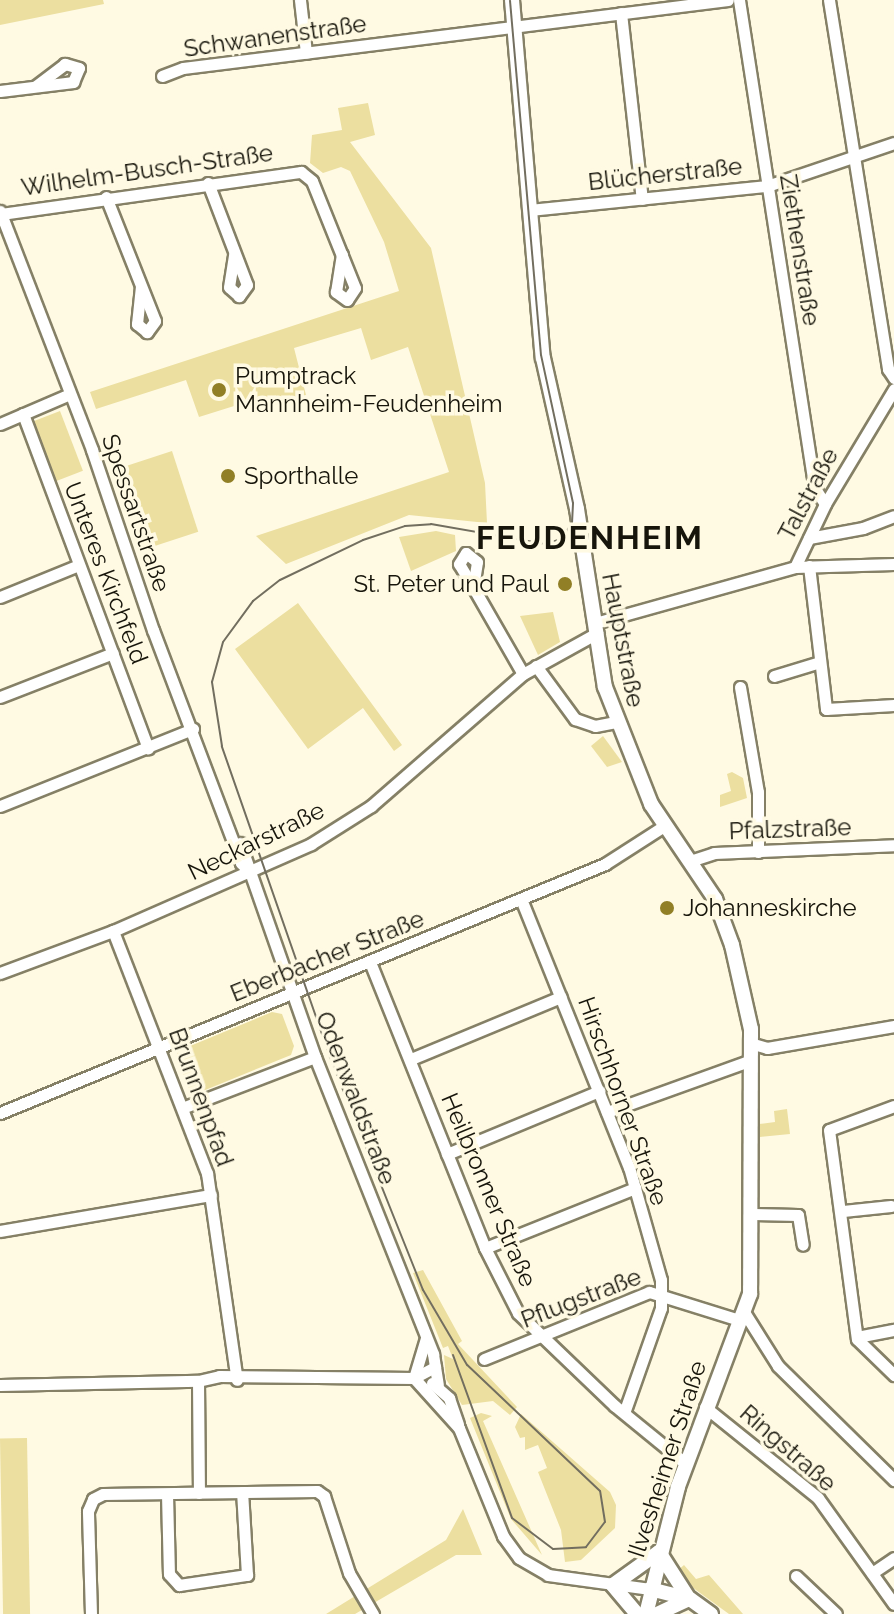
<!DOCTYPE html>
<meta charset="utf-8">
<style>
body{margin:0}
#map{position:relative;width:894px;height:1614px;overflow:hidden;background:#fffae3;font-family:Raleway,sans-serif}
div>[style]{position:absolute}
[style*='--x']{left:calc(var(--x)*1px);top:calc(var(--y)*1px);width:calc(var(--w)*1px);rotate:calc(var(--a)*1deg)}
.green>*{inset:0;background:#ecdfa0;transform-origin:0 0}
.roads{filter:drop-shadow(2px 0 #858066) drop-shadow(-2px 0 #858066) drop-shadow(0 2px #858066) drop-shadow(0 -2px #858066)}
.minor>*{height:11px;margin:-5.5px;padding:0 5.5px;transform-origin:5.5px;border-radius:5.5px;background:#fff}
.tertiary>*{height:14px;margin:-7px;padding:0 7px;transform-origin:7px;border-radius:7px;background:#fff}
.tram>*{height:2px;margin:-1px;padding:0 1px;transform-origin:1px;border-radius:1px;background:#726e5f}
.dots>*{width:22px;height:22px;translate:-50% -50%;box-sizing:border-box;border:4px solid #fffae3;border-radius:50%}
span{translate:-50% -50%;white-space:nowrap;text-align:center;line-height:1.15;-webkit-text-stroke:7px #fffae3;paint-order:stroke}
.street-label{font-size:24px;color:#17150b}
.poi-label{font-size:24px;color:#17150b}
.left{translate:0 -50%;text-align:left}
.right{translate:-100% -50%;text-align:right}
.district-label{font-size:32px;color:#17150b;font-weight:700;letter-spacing:2px}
</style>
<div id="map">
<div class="green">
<i style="clip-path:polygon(0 0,103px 0,104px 4px,0 25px)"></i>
<i style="clip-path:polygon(368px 103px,375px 135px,350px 142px,431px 248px,485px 483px,487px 523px,409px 515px,286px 564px,256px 536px,449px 472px,408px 347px,371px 360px,361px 328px,294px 348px,306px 395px,253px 412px,250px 401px,199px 417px,186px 380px,96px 409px,90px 392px,399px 291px,384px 242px,350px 171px,341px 167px,323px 173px,310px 163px,312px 135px,342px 130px,338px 108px)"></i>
<i style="left:60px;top:411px;width:64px;height:36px;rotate:69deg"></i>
<i style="left:172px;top:451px;width:85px;height:53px;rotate:72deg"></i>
<i style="clip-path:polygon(436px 531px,455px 535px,456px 551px,411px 571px,399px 537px)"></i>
<i style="clip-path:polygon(298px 603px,402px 745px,394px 751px,363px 708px,308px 749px,235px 649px)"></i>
<i style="clip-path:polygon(553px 612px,560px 642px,538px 655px,520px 616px)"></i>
<i style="clip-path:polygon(603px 736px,622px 762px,607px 767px,591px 746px)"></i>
<i style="clip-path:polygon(732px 772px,743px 778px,747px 798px,720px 807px,720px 795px,731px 791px,727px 774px)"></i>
<i style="clip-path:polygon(272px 1012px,282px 1014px,294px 1046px,291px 1055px,198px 1093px,189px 1090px,176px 1058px,178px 1051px)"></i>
<i style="clip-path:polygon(787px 1109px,790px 1134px,760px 1137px,759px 1124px,775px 1122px,774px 1111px)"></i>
<i style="clip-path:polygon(423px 1270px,462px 1341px,458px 1344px,517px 1407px,510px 1415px,493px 1401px,462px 1405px,446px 1379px,444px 1355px,453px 1359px,448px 1346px,443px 1348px,413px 1273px)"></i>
<i style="clip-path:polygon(481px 1413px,492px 1416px,483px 1421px,542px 1555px,511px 1519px,470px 1418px)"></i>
<i style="clip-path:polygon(521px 1414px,610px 1492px,616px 1505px,615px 1528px,581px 1560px,565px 1562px,561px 1530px,538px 1472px,547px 1468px,538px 1445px,525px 1450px,525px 1437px,520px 1438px,515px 1427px)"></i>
<i style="left:27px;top:1438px;width:176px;height:27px;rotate:89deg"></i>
<i style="clip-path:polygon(463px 1509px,482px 1555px,456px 1555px,355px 1614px,326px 1614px,446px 1540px)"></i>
<i style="clip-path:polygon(684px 1565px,696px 1579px,709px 1575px,743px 1614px,729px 1614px,685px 1582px,676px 1572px)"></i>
</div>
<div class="roads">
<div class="minor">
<i style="--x:300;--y:0;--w:53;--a:83.5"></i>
<i style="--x:739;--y:0;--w:493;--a:81.2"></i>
<i style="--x:814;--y:487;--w:20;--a:57"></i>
<i style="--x:829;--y:0;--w:374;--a:80.9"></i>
<i style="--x:888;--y:369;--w:11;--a:56"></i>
<i style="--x:621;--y:13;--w:187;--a:83.6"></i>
<i style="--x:162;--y:76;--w:22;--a:-21"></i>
<i style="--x:183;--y:68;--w:549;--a:-7.11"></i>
<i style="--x:0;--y:91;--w:74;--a:-7"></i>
<i style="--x:73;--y:82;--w:15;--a:-67"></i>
<i style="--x:79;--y:68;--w:15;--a:-164"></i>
<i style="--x:65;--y:64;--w:36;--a:143"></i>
<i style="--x:208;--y:183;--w:109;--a:69.1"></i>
<i style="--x:247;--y:285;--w:14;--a:126"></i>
<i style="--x:239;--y:296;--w:13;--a:-138"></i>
<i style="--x:229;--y:287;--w:33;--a:-81"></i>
<i style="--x:106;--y:197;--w:133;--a:68.4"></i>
<i style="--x:155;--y:321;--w:14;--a:126"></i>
<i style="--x:147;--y:332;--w:13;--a:-141"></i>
<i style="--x:137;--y:324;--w:37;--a:-84"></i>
<i style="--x:530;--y:210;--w:238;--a:-5.8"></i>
<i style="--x:767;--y:186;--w:134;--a:-18.7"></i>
<i style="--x:0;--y:211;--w:256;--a:68.9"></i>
<i style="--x:92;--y:450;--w:190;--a:71.3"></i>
<i style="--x:153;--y:630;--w:249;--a:69.3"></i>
<i style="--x:241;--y:863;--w:14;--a:45"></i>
<i style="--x:1;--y:214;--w:303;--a:-8"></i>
<i style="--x:301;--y:172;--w:14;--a:39"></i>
<i style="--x:312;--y:181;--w:115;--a:68.1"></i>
<i style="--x:355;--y:288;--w:14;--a:124"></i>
<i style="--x:347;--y:300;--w:14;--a:-144"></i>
<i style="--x:336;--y:292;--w:38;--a:-81"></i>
<i style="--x:23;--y:414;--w:357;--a:69.5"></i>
<i style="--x:0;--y:424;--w:76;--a:-23.2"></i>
<i style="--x:809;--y:538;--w:55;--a:-10.5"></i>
<i style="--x:863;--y:528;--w:33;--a:-21"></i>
<i style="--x:809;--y:566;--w:144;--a:83.2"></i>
<i style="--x:826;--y:709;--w:68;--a:-3.4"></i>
<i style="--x:795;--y:567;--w:70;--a:-64.5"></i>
<i style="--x:825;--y:504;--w:134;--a:-59"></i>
<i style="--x:473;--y:587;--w:27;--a:-121"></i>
<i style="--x:459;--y:564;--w:13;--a:-58"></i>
<i style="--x:466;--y:553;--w:14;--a:39"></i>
<i style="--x:477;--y:562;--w:25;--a:99"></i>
<i style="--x:473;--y:587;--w:100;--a:60.1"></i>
<i style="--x:0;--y:597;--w:85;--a:-22.1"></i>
<i style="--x:595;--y:623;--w:208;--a:-15.6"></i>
<i style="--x:795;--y:567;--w:99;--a:-1.7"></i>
<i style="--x:536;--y:666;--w:66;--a:53.7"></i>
<i style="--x:575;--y:719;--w:21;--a:19"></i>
<i style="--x:595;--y:726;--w:21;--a:-11"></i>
<i style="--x:774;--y:676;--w:48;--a:-16.9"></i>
<i style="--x:740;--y:687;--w:107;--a:80.3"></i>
<i style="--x:758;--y:792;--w:60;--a:90"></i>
<i style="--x:0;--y:697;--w:121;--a:-21.3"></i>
<i style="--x:0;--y:806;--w:208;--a:-21.8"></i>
<i style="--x:240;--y:843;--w:227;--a:70.7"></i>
<i style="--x:315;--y:1057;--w:320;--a:68.3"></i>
<i style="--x:433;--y:1354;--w:31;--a:81"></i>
<i style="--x:690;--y:861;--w:25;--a:-18"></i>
<i style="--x:714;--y:853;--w:180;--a:-2.5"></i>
<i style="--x:521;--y:899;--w:289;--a:68.1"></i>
<i style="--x:629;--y:1167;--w:117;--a:74.2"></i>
<i style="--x:661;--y:1280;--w:28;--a:90"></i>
<i style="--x:661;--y:1308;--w:111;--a:109.4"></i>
<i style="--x:113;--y:931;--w:260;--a:68.8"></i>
<i style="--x:207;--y:1173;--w:209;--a:81.8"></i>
<i style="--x:370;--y:962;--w:308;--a:68.1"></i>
<i style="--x:485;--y:1248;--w:73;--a:63.1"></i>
<i style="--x:518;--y:1313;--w:134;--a:43.8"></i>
<i style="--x:615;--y:1406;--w:92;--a:39.2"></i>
<i style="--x:0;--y:973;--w:121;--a:-20.4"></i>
<i style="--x:113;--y:931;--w:216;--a:-23.7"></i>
<i style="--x:311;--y:844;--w:71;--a:-32.3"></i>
<i style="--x:371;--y:806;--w:201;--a:-41"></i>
<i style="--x:523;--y:674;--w:85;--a:-29"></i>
<i style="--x:750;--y:1043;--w:18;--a:16"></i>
<i style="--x:767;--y:1048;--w:129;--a:-9.8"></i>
<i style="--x:411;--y:1059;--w:162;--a:-22.5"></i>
<i style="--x:894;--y:1106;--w:69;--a:159.7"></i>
<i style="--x:829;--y:1130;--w:211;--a:82.4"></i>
<i style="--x:857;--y:1339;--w:52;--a:44.2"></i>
<i style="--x:185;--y:1107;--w:139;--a:-21"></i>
<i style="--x:607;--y:1112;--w:151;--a:-19.8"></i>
<i style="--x:0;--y:1113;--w:654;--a:-22.37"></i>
<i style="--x:605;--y:864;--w:70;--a:-32.8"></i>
<i style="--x:447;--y:1154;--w:165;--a:-22.5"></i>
<i style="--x:843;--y:1211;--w:48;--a:-5.9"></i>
<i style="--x:753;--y:1214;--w:45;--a:1.3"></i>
<i style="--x:798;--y:1215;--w:30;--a:81"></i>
<i style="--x:0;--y:1231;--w:214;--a:-9.7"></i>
<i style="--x:485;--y:1248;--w:162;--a:-21.8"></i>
<i style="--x:744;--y:1312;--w:64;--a:57.8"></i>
<i style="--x:778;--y:1366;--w:163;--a:44.5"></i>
<i style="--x:857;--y:1337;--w:38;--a:-11"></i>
<i style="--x:484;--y:1359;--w:178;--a:-22.1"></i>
<i style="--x:649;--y:1292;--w:94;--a:17.3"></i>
<i style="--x:414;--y:1378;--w:67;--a:48"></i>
<i style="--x:459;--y:1428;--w:117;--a:67.8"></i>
<i style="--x:503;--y:1536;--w:27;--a:54"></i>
<i style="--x:519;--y:1558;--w:34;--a:30"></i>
<i style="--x:548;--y:1575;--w:103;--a:7.8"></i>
<i style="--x:414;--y:1378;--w:42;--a:-73.3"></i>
<i style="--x:198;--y:1381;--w:112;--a:89.5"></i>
<i style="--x:432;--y:1383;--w:23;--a:41"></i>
<i style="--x:449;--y:1398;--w:28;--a:71"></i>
<i style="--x:0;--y:1385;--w:198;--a:-1.2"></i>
<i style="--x:198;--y:1381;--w:22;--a:-13"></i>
<i style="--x:219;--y:1376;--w:195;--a:0.6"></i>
<i style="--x:414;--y:1378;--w:24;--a:-28"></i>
<i style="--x:705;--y:1407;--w:145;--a:38.8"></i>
<i style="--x:818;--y:1498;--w:130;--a:54.4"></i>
<i style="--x:167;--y:1494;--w:80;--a:88.6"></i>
<i style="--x:169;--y:1574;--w:15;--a:48"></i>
<i style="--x:179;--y:1585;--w:69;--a:-8.4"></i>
<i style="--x:247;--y:1575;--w:83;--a:-93.4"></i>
<i style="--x:872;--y:1573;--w:27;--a:-34"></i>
<i style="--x:796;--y:1576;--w:55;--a:43.5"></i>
<i style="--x:91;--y:1614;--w:103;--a:-91.7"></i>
<i style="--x:88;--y:1511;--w:13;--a:-67"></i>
<i style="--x:93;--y:1499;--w:11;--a:-27"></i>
<i style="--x:103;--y:1494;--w:214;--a:-0.8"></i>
<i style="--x:317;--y:1491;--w:9;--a:36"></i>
<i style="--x:324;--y:1496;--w:81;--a:72"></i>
<i style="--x:349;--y:1573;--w:48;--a:59.7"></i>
</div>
<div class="tertiary">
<i style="--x:512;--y:0;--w:359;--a:85.1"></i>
<i style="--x:543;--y:358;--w:155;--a:77.3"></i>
<i style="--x:577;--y:509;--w:180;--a:81.1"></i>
<i style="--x:605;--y:687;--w:126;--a:68.5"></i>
<i style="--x:651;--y:804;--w:115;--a:56"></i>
<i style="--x:715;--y:899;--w:49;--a:69.7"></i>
<i style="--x:732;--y:945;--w:86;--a:77.3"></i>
<i style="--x:751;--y:1029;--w:265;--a:90.2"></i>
<i style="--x:750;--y:1294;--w:206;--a:110.5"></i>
<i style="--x:678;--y:1487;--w:131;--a:104.1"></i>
<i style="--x:659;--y:1552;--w:56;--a:57.4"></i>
<i style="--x:650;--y:1589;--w:41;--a:14"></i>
<i style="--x:690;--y:1599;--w:26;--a:36"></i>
<i style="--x:637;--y:1614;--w:38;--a:-130"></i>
<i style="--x:613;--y:1585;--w:57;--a:-35.7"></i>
<i style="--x:657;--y:1614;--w:35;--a:-25"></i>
</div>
</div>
<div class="tram">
<i style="--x:453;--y:1355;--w:173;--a:70.1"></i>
<i style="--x:512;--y:1518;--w:51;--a:37.1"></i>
<i style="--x:553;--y:1549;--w:33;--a:-3"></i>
<i style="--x:586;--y:1547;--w:31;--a:-53"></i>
<i style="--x:605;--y:1522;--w:31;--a:-99"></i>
<i style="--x:600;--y:1491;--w:183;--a:-136.5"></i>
<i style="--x:467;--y:1365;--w:87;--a:-120.4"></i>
<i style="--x:423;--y:1290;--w:251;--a:-111.8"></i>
<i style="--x:330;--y:1057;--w:329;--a:-109.2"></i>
<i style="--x:222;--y:746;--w:65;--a:-98.9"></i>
<i style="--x:212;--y:682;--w:41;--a:-74.6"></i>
<i style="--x:223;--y:642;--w:51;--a:-53.8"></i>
<i style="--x:253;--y:601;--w:34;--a:-38"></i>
<i style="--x:280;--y:580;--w:92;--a:-25.7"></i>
<i style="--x:363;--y:540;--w:44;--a:-18.4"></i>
<i style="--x:405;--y:526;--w:26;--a:-4"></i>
<i style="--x:431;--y:524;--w:117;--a:9.9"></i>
<i style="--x:546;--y:544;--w:16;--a:-18"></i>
<i style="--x:561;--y:539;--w:19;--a:-55"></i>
<i style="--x:572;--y:523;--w:20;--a:-87"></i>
<i style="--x:573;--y:503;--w:151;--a:-102.2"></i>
<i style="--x:541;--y:355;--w:356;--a:-95"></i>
</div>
<div class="dots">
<i style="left:219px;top:390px;background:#917f26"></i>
<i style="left:228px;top:476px;background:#917f26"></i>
<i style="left:565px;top:584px;background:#917f26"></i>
<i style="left:667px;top:908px;background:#917f26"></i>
</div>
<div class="street-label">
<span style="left:275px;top:36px;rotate:-8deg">Schwanenstraße</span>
<span style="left:147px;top:170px;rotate:-8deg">Wilhelm-Busch-Straße</span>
<span style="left:665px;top:174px;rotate:-6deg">Blücherstraße</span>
<span style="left:800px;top:250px;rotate:81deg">Ziethenstraße</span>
<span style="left:808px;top:494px;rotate:-62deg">Talstraße</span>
<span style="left:136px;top:513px;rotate:71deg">Spessartstraße</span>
<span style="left:106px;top:573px;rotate:69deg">Unteres Kirchfeld</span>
<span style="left:623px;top:640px;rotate:79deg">Hauptstraße</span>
<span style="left:790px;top:829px;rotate:-2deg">Pfalzstraße</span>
<span style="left:256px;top:841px;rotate:-26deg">Neckarstraße</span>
<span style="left:327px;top:956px;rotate:-22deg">Eberbacher Straße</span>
<span style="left:201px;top:1097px;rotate:70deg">Brunnenpfad</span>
<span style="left:356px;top:1098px;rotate:69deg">Odenwaldstraße</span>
<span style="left:623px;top:1101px;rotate:70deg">Hirschhorner Straße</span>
<span style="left:489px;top:1190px;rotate:67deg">Heilbronner Straße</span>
<span style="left:581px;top:1298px;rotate:-21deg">Pflugstraße</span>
<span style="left:788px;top:1448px;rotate:41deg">Ringstraße</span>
<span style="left:667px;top:1459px;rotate:-72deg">Ilvesheimer Straße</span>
</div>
<div class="poi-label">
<span class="left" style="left:235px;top:390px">Pumptrack<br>Mannheim-Feudenheim</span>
<span class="left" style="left:244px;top:476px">Sporthalle</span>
<span class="right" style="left:549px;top:584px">St. Peter und Paul</span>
<span class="left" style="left:683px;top:908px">Johanneskirche</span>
</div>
<div class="district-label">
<span style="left:590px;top:538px">FEUDENHEIM</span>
</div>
</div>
